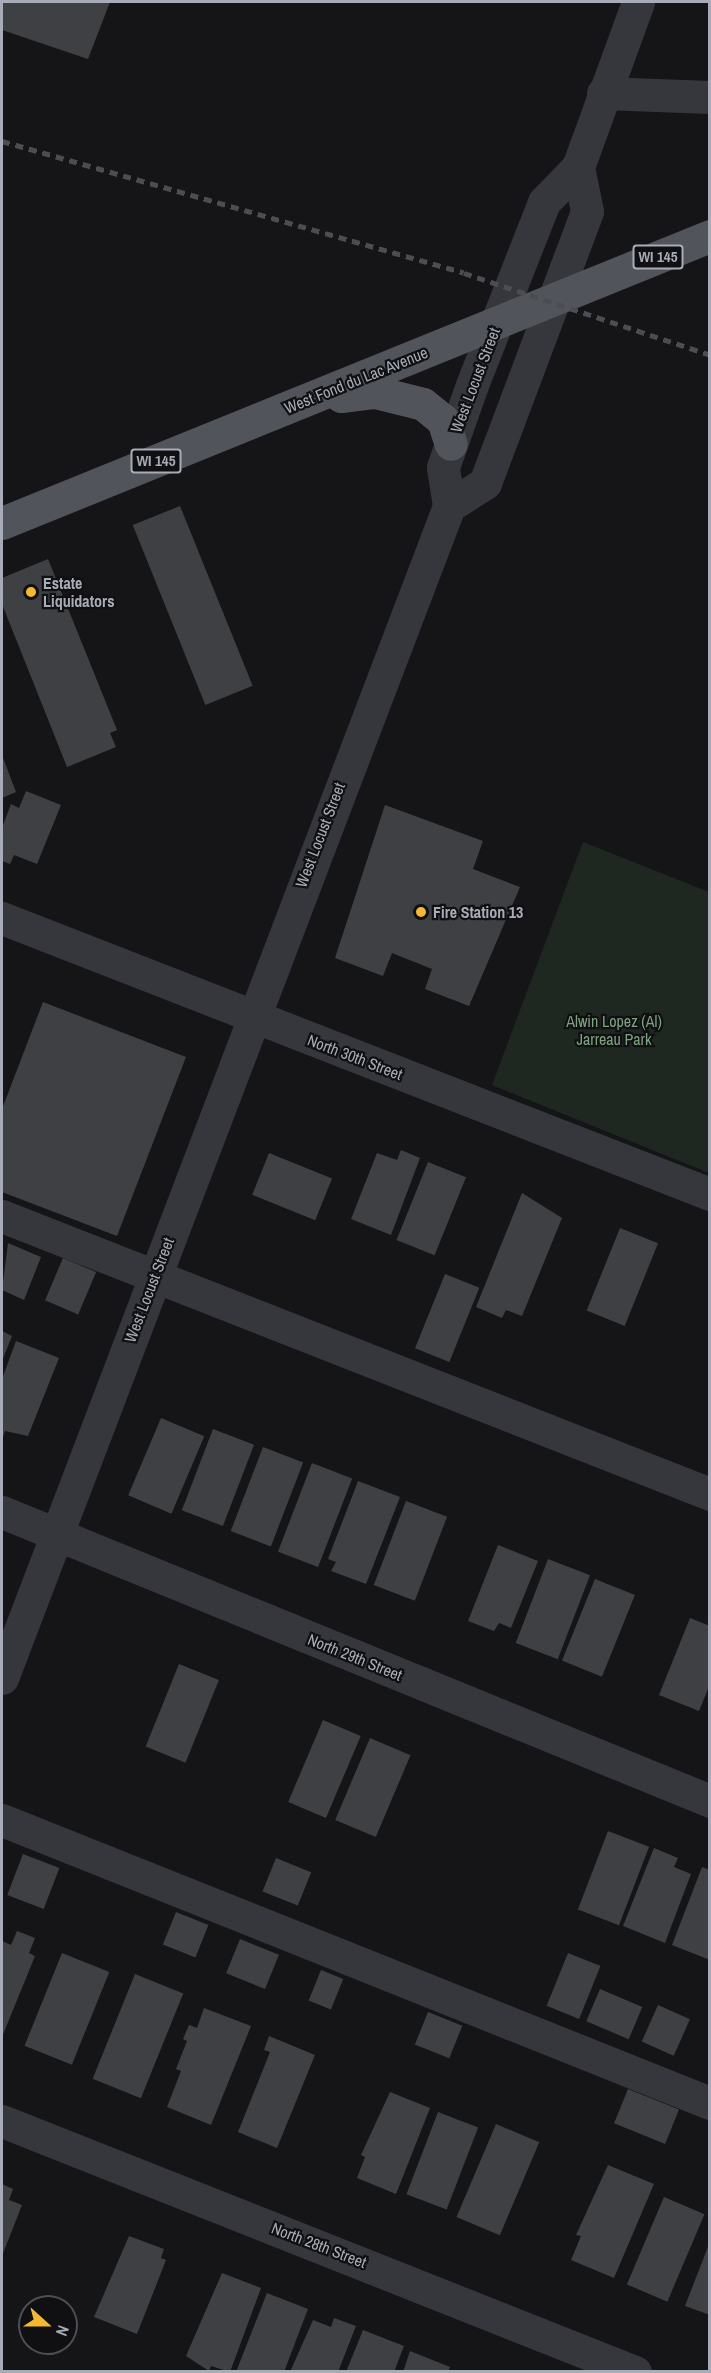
<!DOCTYPE html>
<style>
body{margin:0}
#map{position:relative;width:711px;height:2373px;overflow:hidden;background:#151517;font-family:"Archivo Narrow",sans-serif}
div>[style]{position:absolute}
[style*='--x']{left:calc(var(--x)*1px);top:calc(var(--y)*1px);width:calc(var(--w)*1px);rotate:calc(var(--a)*1deg)}
.green>*{inset:0;background:#1f2721}
.building>*{inset:0;background:#3f4044;transform-origin:0 0}
.minor>*{height:33px;margin:-16.5px;padding:0 16.5px;transform-origin:16.5px;border-radius:16.5px;background:#36373c}
.major>*{height:33px;margin:-16.5px;padding:0 16.5px;transform-origin:16.5px;border-radius:16.5px;background:#52545b}
.rail>*{height:4.5px;margin-top:-2.25px;transform-origin:0;background:repeating-linear-gradient(90deg,#4b4d53 0 8px,transparent 0 14px)}
.dots>*{width:16px;height:16px;translate:-50% -50%;box-sizing:border-box;border:3px solid #101012;border-radius:50%}
span{translate:-50% -50%;white-space:nowrap;text-align:center;line-height:1.15;-webkit-text-stroke:4.5px #101012;paint-order:stroke}
.shield-label span{padding:2px 4px;background:#101012;border:2px solid;border-radius:4px;-webkit-text-stroke-width:0}
.shield-label{font-size:15px;color:#a7acb8;font-weight:700}
.street-label{font-size:16px;color:#a7acb8}
.poi-label{font-size:16px;color:#a7acb8;font-weight:700}
.left{translate:0 -50%;text-align:left}
.park-label{font-size:16px;color:#7ea381}
.frame{position:absolute;inset:0;border:3px solid #a7acb8;pointer-events:none}
.north{position:absolute;left:18px;top:2295px;width:60px;height:60px;box-sizing:border-box;background:#101012;border:2px solid #4c4e54;border-radius:50%;rotate:111deg;font-size:16px;font-weight:700;line-height:24px;text-align:center;color:#a7acb8}
.north::after{content:'';display:block;margin:auto;width:21px;height:27px;background:#f4b831;clip-path:polygon(50% 0,100% 100%,50% 72%,0 100%)}
</style>
<div id="map">
<div class="green">
<i style="clip-path:polygon(583px 842px,709px 892px,709px 1173px,492px 1085px)"></i>
</div>
<div class="building">
<i style="clip-path:polygon(2px 2px,110px 2px,88px 59px,2px 30px)"></i>
<i style="left:180px;top:506px;width:194px;height:51px;rotate:68deg"></i>
<i style="clip-path:polygon(48px 559px,117px 730px,110px 733px,116px 747px,67px 767px,2px 604px,2px 578px)"></i>
<i style="clip-path:polygon(2px 755px,16px 792px,2px 798px)"></i>
<i style="clip-path:polygon(26px 791px,61px 805px,37px 864px,14px 855px,10px 864px,2px 861px,2px 828px,11px 804px,19px 808px)"></i>
<i style="clip-path:polygon(385px 805px,483px 841px,473px 869px,520px 887px,469px 1006px,425px 989px,432px 969px,392px 953px,383px 976px,335px 958px)"></i>
<i style="clip-path:polygon(43px 1002px,186px 1057px,117px 1236px,2px 1192px,2px 1109px)"></i>
<i style="clip-path:polygon(401px 1150px,420px 1158px,391px 1235px,351px 1219px,377px 1153px,397px 1160px)"></i>
<i style="left:269px;top:1153px;width:68px;height:45px;rotate:22deg"></i>
<i style="left:428px;top:1162px;width:41px;height:84px;rotate:22deg"></i>
<i style="clip-path:polygon(522px 1193px,562px 1218px,522px 1316px,506px 1310px,502px 1318px,476px 1307px)"></i>
<i style="left:620px;top:1228px;width:41px;height:89px;rotate:22deg"></i>
<i style="clip-path:polygon(8px 1243px,41px 1257px,24px 1300px,2px 1290px)"></i>
<i style="left:63px;top:1258px;width:36px;height:46px;rotate:23deg"></i>
<i style="left:445px;top:1274px;width:37px;height:80px;rotate:22deg"></i>
<i style="clip-path:polygon(2px 1331px,12px 1336px,2px 1361px)"></i>
<i style="clip-path:polygon(16px 1341px,59px 1358px,28px 1436px,5px 1431px,2px 1440px,2px 1379px)"></i>
<i style="left:161px;top:1418px;width:47px;height:84px;rotate:23deg"></i>
<i style="left:213px;top:1429px;width:44px;height:87px;rotate:21deg"></i>
<i style="left:263px;top:1447px;width:43px;height:90px;rotate:21deg"></i>
<i style="left:312px;top:1463px;width:43px;height:95px;rotate:21deg"></i>
<i style="clip-path:polygon(358px 1481px,400px 1497px,366px 1584px,331px 1571px,336px 1562px,328px 1559px)"></i>
<i style="left:406px;top:1501px;width:44px;height:90px;rotate:21deg"></i>
<i style="clip-path:polygon(498px 1545px,538px 1561px,511px 1628px,499px 1623px,494px 1631px,468px 1621px)"></i>
<i style="left:548px;top:1559px;width:45px;height:90px;rotate:21deg"></i>
<i style="left:595px;top:1579px;width:43px;height:88px;rotate:22deg"></i>
<i style="clip-path:polygon(690px 1618px,710px 1626px,710px 1684px,699px 1711px,659px 1695px)"></i>
<i style="left:179px;top:1664px;width:43px;height:89px;rotate:22deg"></i>
<i style="left:323px;top:1720px;width:41px;height:89px;rotate:23deg"></i>
<i style="left:370px;top:1738px;width:44px;height:89px;rotate:23deg"></i>
<i style="left:608px;top:1831px;width:44px;height:84px;rotate:21deg"></i>
<i style="clip-path:polygon(654px 1848px,678px 1858px,674px 1867px,691px 1874px,665px 1943px,623px 1926px)"></i>
<i style="left:23px;top:1854px;width:39px;height:44px;rotate:21deg"></i>
<i style="left:276px;top:1858px;width:38px;height:36px;rotate:22deg"></i>
<i style="clip-path:polygon(702px 1867px,710px 1870px,710px 1960px,672px 1945px)"></i>
<i style="left:176px;top:1912px;width:35px;height:35px;rotate:22deg"></i>
<i style="clip-path:polygon(17px 1931px,35px 1938px,29px 1953px,35px 1956px,2px 2037px,2px 1941px,11px 1945px)"></i>
<i style="left:240px;top:1939px;width:42px;height:37px;rotate:22deg"></i>
<i style="left:62px;top:1953px;width:51px;height:100px;rotate:22deg"></i>
<i style="left:568px;top:1953px;width:35px;height:57px;rotate:22deg"></i>
<i style="left:321px;top:1970px;width:24px;height:33px;rotate:22deg"></i>
<i style="left:135px;top:1974px;width:52px;height:113px;rotate:22deg"></i>
<i style="left:600px;top:1989px;width:46px;height:35px;rotate:23deg"></i>
<i style="left:658px;top:2005px;width:35px;height:40px;rotate:24deg"></i>
<i style="clip-path:polygon(204px 2008px,251px 2026px,211px 2125px,167px 2107px,181px 2071px,176px 2069px,187px 2041px,183px 2039px,189px 2025px,197px 2028px)"></i>
<i style="left:428px;top:2012px;width:37px;height:35px;rotate:22deg"></i>
<i style="clip-path:polygon(269px 2036px,315px 2055px,277px 2148px,238px 2132px,270px 2052px,264px 2050px)"></i>
<i style="left:628px;top:2089px;width:55px;height:37px;rotate:22deg"></i>
<i style="clip-path:polygon(390px 2092px,430px 2108px,396px 2194px,357px 2178px,365px 2157px,361px 2155px)"></i>
<i style="left:438px;top:2112px;width:43px;height:88px;rotate:21deg"></i>
<i style="left:496px;top:2124px;width:47px;height:101px;rotate:23deg"></i>
<i style="clip-path:polygon(608px 2165px,654px 2184px,614px 2278px,571px 2260px,581px 2236px,576px 2235px)"></i>
<i style="clip-path:polygon(2px 2184px,13px 2189px,9px 2200px,22px 2205px,2px 2256px)"></i>
<i style="left:664px;top:2197px;width:44px;height:95px;rotate:23deg"></i>
<i style="clip-path:polygon(129px 2236px,164px 2249px,161px 2258px,166px 2260px,137px 2334px,94px 2317px)"></i>
<i style="clip-path:polygon(709px 2244px,710px 2244px,710px 2315px,685px 2306px)"></i>
<i style="clip-path:polygon(222px 2273px,261px 2288px,230px 2372px,211px 2366px,209px 2371px,186px 2356px)"></i>
<i style="clip-path:polygon(267px 2293px,308px 2309px,284px 2372px,236px 2372px)"></i>
<i style="clip-path:polygon(334px 2318px,356px 2326px,338px 2372px,290px 2372px,313px 2320px,331px 2327px)"></i>
<i style="clip-path:polygon(363px 2330px,404px 2346px,394px 2372px,346px 2372px)"></i>
<i style="clip-path:polygon(410px 2351px,450px 2367px,448px 2372px,403px 2372px)"></i>
</div>
<div class="minor">
<i style="--x:603;--y:93;--w:107;--a:2.1"></i>
<i style="--x:449;--y:506;--w:43;--a:-32.6"></i>
<i style="--x:485;--y:483;--w:290;--a:-69.4"></i>
<i style="--x:587;--y:211;--w:45;--a:-101.6"></i>
<i style="--x:2;--y:918;--w:760;--a:21.3"></i>
<i style="--x:2;--y:1216;--w:761;--a:21.44"></i>
<i style="--x:2;--y:1512;--w:765;--a:22.2"></i>
<i style="--x:2;--y:1678;--w:1254;--a:-69.12"></i>
<i style="--x:449;--y:506;--w:39;--a:-99"></i>
<i style="--x:443;--y:467;--w:87;--a:-70.5"></i>
<i style="--x:472;--y:385;--w:197;--a:-68.5"></i>
<i style="--x:544;--y:202;--w:49;--a:-45.8"></i>
<i style="--x:578;--y:167;--w:176;--a:-70"></i>
<i style="--x:2;--y:1820;--w:762;--a:21.79"></i>
<i style="--x:2;--y:2121;--w:681;--a:21.63"></i>
</div>
<div class="major">
<i style="--x:341;--y:396;--w:34;--a:-7"></i>
<i style="--x:375;--y:392;--w:49;--a:14"></i>
<i style="--x:423;--y:404;--w:26;--a:39"></i>
<i style="--x:443;--y:420;--w:25;--a:72"></i>
<i style="--x:2;--y:523;--w:764;--a:-22.07"></i>
</div>
<div class="rail">
<i style="--x:2;--y:141;--w:480;--a:15.9"></i>
<i style="--x:464;--y:273;--w:259;--a:18.4"></i>
</div>
<div class="dots">
<i style="left:31px;top:592px;background:#f4b831"></i>
<i style="left:421px;top:912px;background:#f4b831"></i>
</div>
<div class="shield-label">
<span style="left:658px;top:257px">WI 145</span>
<span style="left:156px;top:461px">WI 145</span>
</div>
<div class="street-label">
<span style="left:356px;top:380px;rotate:-22deg">West Fond du Lac Avenue</span>
<span style="left:475px;top:380px;rotate:-69deg">West Locust Street</span>
<span style="left:320px;top:835px;rotate:-69deg">West Locust Street</span>
<span style="left:355px;top:1057px;rotate:21deg">North 30th Street</span>
<span style="left:149px;top:1290px;rotate:-69deg">West Locust Street</span>
<span style="left:355px;top:1657px;rotate:22deg">North 29th Street</span>
<span style="left:319px;top:2245px;rotate:21deg">North 28th Street</span>
</div>
<div class="poi-label">
<span class="left" style="left:43px;top:592px">Estate<br>Liquidators</span>
<span class="left" style="left:433px;top:912px">Fire Station 13</span>
</div>
<div class="park-label">
<span style="left:614px;top:1030px">Alwin Lopez (Al)<br>Jarreau Park</span>
</div>
<div class="frame"></div>
<div class="north">N</div>
</div>
